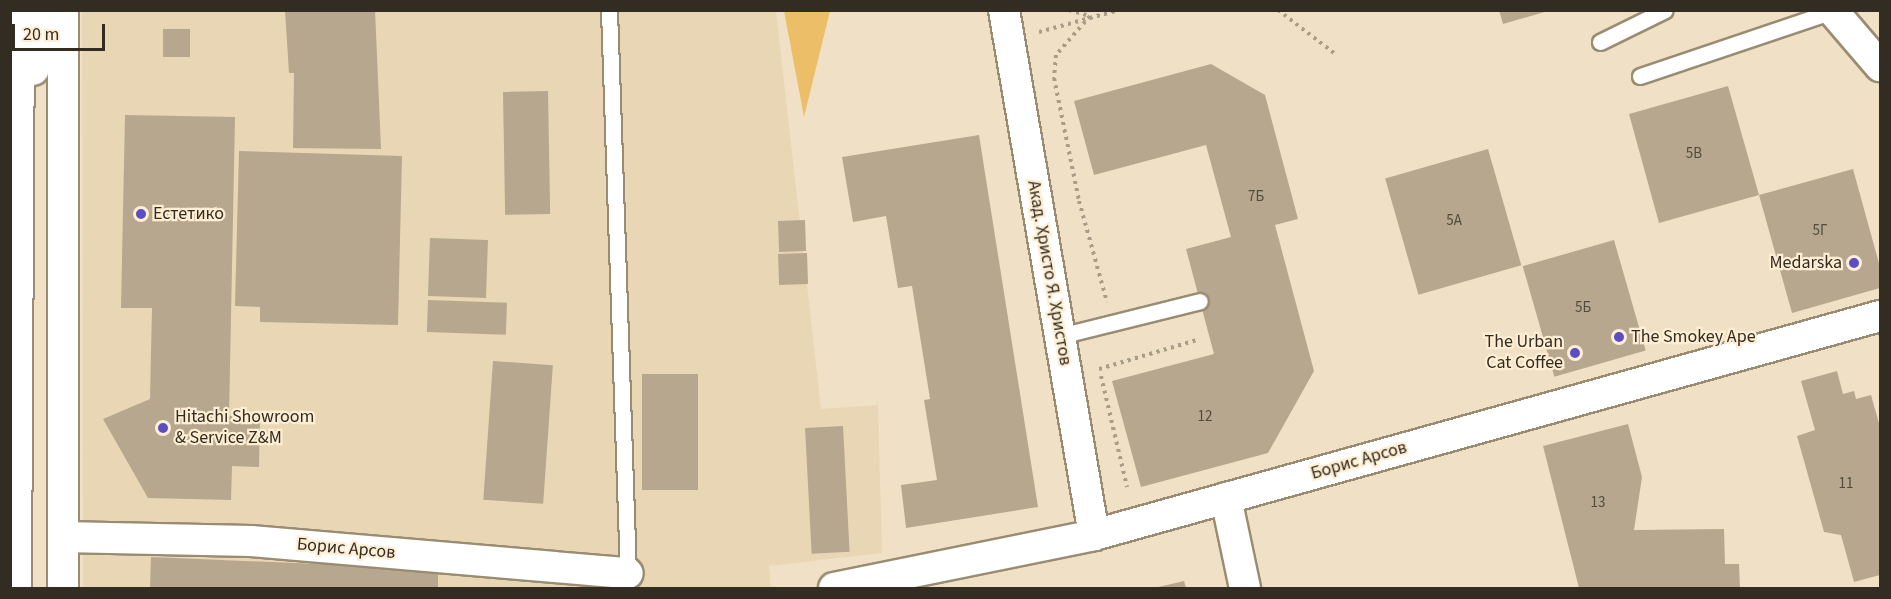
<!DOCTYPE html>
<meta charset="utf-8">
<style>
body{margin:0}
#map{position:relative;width:1891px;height:599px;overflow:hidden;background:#f0e1c6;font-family:"Source Sans 3",sans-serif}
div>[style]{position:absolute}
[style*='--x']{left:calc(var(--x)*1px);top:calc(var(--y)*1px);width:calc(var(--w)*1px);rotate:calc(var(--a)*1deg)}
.built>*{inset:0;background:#e9d6b4}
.green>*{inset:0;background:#edbe68}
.building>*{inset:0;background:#b6a78e;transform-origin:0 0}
.path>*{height:4px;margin-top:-2px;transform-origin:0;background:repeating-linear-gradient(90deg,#a89d88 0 3px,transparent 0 7.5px)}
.roads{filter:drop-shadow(2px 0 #9a8c73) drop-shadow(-2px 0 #9a8c73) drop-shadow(0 2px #9a8c73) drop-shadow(0 -2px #9a8c73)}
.lane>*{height:15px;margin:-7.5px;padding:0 7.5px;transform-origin:7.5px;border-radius:7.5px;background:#fff}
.street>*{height:30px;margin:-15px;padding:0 15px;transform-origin:15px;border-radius:15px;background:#fff}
.highway>*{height:33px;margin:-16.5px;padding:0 16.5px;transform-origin:16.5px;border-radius:16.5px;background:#fff}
.dots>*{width:16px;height:16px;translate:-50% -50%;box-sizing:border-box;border:3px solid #feeed3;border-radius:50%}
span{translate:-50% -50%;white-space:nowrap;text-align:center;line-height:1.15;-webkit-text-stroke:4.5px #feeed3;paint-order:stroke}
.number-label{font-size:15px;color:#534b3d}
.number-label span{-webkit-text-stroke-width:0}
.poi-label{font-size:18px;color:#322c22}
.left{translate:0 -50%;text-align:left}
.right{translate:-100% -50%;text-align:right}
.street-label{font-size:18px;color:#322c22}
.frame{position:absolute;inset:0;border:12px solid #322c22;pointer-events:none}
.scale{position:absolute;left:12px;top:24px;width:93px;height:27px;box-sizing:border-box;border:3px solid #322c22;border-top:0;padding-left:8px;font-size:18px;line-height:21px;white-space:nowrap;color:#322c22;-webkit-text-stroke:4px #feeed3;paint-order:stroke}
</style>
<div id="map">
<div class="built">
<i style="clip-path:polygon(82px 11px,776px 11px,821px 409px,878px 405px,882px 553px,769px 566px,771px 588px,83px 588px)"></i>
</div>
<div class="green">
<i style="clip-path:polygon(784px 11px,830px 11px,804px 117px)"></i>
</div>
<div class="building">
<i style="clip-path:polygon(285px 10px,375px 10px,381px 149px,293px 148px,294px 73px,289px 73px)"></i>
<i style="clip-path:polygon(1499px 10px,1548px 10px,1548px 11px,1503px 24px)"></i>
<i style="left:190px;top:29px;width:28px;height:27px;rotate:90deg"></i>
<i style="clip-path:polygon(1211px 64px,1265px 95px,1298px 219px,1275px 225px,1314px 371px,1268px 453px,1141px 487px,1112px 381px,1214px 354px,1186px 249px,1231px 237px,1206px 145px,1094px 175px,1074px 101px)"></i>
<i style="clip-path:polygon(1728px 86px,1759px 195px,1853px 169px,1880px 267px,1880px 288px,1792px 313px,1759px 195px,1659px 223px,1629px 114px)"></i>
<i style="left:548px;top:91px;width:123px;height:45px;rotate:89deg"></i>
<i style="clip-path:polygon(125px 115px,235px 117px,229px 416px,260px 417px,259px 467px,232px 466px,231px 500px,148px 498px,103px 419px,150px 399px,152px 308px,121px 308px)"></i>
<i style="clip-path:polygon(979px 135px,1038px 507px,906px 528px,901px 485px,937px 480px,924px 400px,930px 399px,912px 286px,898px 288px,886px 216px,853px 222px,842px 157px)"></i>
<i style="left:1488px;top:149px;width:121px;height:107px;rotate:74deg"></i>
<i style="clip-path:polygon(239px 151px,402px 156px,398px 325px,260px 322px,260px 307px,235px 306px)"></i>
<i style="left:805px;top:220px;width:31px;height:27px;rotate:88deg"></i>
<i style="left:430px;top:238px;width:58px;height:58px;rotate:2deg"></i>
<i style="left:1614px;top:240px;width:115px;height:95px;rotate:74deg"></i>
<i style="left:807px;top:253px;width:31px;height:29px;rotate:88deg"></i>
<i style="left:428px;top:300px;width:79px;height:32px;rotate:2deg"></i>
<i style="left:493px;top:361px;width:60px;height:139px;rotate:4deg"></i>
<i style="clip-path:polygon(1837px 371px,1843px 394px,1854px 391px,1856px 399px,1871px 395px,1880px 427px,1880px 575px,1854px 582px,1841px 535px,1824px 532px,1797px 436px,1815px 430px,1801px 381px)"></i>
<i style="left:642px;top:374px;width:56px;height:116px"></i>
<i style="clip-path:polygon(1628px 424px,1642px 477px,1634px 530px,1724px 529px,1725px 564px,1739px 564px,1740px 588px,1579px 588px,1543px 446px)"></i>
<i style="left:843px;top:426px;width:126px;height:38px;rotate:87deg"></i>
<i style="clip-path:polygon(151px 557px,438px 569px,438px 588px,150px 588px)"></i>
<i style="clip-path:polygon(1184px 581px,1186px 588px,1154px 588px)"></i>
</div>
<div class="path">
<i style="--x:1069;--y:10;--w:22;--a:16"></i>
<i style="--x:1090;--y:16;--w:52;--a:131.1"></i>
<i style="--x:1056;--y:55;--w:23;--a:95"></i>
<i style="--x:1054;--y:78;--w:126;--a:78.5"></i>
<i style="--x:1079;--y:201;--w:105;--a:74.5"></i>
<i style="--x:1278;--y:10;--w:71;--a:37.5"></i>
<i style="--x:1039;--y:32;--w:83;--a:-15.4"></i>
<i style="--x:1099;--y:369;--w:102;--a:-16.5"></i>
<i style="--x:1101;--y:376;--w:114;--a:76.8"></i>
</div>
<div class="roads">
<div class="lane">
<i style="--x:609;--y:10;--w:563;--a:88.07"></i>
<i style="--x:1600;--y:42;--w:72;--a:-26.2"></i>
<i style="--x:1640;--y:76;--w:204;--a:-18.6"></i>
<i style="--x:1060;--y:336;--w:144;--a:-14"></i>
</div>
<div class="street">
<i style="--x:1004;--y:10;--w:533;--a:80.27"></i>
<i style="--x:1832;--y:10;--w:74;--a:49.4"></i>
<i style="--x:1226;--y:498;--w:92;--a:78.1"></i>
<i style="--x:63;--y:537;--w:188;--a:1.2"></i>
<i style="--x:251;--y:541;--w:378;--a:4.9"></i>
<i style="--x:63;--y:588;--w:578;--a:-90"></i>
<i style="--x:834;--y:588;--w:265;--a:-11.5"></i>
<i style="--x:1094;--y:535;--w:816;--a:-15.57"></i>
</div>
<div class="highway">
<i style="--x:32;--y:68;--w:59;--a:-79.3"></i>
<i style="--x:14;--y:588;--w:578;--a:-89.7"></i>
</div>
</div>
<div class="dots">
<i style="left:141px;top:214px;background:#5d4dc5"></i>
<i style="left:1854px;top:263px;background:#5d4dc5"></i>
<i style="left:1619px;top:337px;background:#5d4dc5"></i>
<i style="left:1575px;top:353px;background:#5d4dc5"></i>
<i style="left:163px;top:428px;background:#5d4dc5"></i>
</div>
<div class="number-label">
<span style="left:1694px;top:154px">5В</span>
<span style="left:1256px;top:197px">7Б</span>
<span style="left:1454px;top:221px">5A</span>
<span style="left:1820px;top:231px">5Г</span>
<span style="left:1583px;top:308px">5Б</span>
<span style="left:1205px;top:417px">12</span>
<span style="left:1846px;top:484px">11</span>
<span style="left:1598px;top:503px">13</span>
</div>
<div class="poi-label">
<span class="left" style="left:153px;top:214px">Естетико</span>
<span class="right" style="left:1842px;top:263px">Medarska</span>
<span class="left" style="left:1631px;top:337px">The Smokey Ape</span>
<span class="right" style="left:1563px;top:353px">The Urban<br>Cat Coffee</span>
<span class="left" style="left:175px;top:428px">Hitachi Showroom<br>&amp; Service Z&amp;M</span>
</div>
<div class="street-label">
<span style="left:1049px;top:273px;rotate:80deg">Акад. Христо Я. Христов</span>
<span style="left:1359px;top:461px;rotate:-16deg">Борис Арсов</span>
<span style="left:346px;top:549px;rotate:5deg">Борис Арсов</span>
</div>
<div class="frame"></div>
<div class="scale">20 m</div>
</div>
